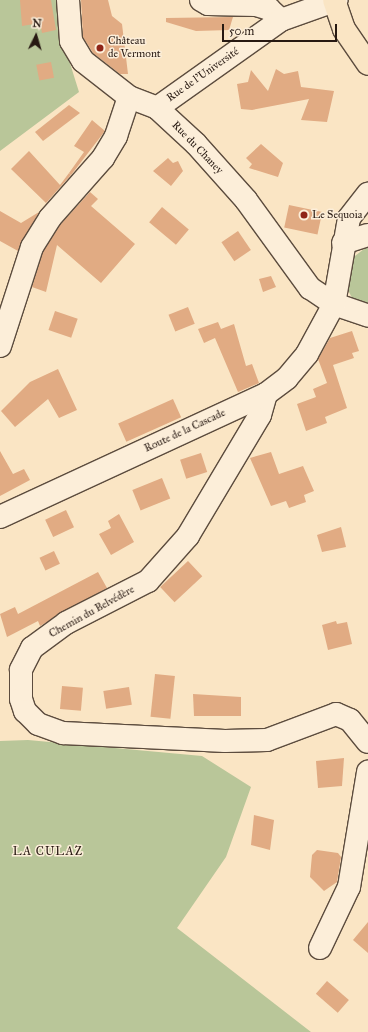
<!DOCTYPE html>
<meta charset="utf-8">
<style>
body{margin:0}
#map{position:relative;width:368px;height:1032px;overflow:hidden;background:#fae5c4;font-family:"IM FELL Great Primer",serif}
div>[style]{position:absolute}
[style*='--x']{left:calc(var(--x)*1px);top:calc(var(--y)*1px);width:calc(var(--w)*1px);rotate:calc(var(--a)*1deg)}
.green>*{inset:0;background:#b9c699}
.building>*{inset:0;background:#e1ab83;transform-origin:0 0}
.roads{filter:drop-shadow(1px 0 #5c4c3e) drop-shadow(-1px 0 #5c4c3e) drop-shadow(0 1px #5c4c3e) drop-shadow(0 -1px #5c4c3e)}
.minor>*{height:22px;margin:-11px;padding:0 11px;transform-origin:11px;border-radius:11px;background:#fceed9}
.major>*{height:22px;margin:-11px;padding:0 11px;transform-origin:11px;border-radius:11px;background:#fae5c4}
.dots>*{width:11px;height:11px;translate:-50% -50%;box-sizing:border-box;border:2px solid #fceed9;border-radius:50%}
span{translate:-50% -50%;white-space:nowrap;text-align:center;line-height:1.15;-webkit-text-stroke:3px #fceed9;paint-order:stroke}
.poi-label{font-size:11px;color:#271912}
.left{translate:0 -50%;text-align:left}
.street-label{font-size:11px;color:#271912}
.neighbourhood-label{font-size:12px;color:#271912;letter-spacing:1px}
.north{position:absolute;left:16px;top:16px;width:40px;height:40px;-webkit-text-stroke:3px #fceed9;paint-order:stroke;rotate:5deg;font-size:11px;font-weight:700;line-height:16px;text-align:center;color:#271912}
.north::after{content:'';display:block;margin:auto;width:14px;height:18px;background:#271912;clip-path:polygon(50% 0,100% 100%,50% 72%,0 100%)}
.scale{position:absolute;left:222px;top:24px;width:115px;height:18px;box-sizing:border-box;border:2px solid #271912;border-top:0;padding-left:5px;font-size:12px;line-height:14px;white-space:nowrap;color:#271912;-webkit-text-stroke:3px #fceed9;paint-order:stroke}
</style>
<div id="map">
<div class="green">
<i style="clip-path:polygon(0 0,65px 0,63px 41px,79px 92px,0 151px)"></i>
<i style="clip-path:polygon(368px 246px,368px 305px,353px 300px,347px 288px,351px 259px)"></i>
<i style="clip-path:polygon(28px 740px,202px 756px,251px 787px,226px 857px,177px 928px,311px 1032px,0 1032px,0 741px)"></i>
</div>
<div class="building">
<i style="clip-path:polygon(20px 0,51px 0,56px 30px,42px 33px,40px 23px,22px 26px)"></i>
<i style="clip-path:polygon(81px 0,108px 0,112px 16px,122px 24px,128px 74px,120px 74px,93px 53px,83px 37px)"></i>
<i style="clip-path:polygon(233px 17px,229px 30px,196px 31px,166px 22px,166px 18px)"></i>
<i style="left:51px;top:62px;width:16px;height:15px;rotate:79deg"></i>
<i style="clip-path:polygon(276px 69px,284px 74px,298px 71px,301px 87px,334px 91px,327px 122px,301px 120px,309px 99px,252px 110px,241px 109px,237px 84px,248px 82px,251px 70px,268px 91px)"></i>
<i style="clip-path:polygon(69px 105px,80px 113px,43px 141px,35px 132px)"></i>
<i style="clip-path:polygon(92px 120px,105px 131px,71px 175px,69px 173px,84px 152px,74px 146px)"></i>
<i style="clip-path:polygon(261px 144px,283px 163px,278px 177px,249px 168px,252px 164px,246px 158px)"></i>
<i style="clip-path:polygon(29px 151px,60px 185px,69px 173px,71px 175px,46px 203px,11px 169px)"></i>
<i style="clip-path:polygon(168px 158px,173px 163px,178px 161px,183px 171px,171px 186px,153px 171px)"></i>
<i style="clip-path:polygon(90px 192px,98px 199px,91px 206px,135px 244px,101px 283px,57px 245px,46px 292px,32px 287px,43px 252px,60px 225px)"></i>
<i style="left:289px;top:205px;width:34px;height:23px;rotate:12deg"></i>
<i style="left:162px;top:207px;width:35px;height:20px;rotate:40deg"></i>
<i style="clip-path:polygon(0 211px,21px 223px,39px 212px,18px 251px,0 241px)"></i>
<i style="left:238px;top:231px;width:23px;height:20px;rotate:56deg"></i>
<i style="clip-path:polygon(271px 276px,276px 287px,263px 292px,259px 279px)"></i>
<i style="left:188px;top:307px;width:18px;height:21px;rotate:68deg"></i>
<i style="left:55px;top:311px;width:24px;height:20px;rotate:19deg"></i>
<i style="clip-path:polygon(218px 322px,221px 329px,234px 324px,246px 366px,252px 364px,259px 383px,238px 392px,215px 338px,204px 343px,198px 329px)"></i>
<i style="clip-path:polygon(352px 331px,359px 351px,352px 353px,354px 358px,333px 365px,347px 408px,325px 417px,327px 423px,306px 431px,297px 404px,316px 397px,313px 389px,327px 383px,318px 359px,330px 338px)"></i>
<i style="clip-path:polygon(58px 369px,77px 410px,59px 418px,48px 399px,15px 427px,1px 411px,30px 382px)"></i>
<i style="left:173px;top:399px;width:20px;height:60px;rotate:66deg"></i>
<i style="clip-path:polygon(0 451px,13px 474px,24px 469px,30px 480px,0 496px)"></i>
<i style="clip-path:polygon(271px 452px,279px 474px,303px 466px,314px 491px,304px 495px,306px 502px,289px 508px,286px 501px,271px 506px,250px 458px)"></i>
<i style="left:201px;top:453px;width:20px;height:22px;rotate:72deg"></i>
<i style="left:162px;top:478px;width:22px;height:32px;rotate:68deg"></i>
<i style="left:66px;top:510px;width:19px;height:23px;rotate:65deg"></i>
<i style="clip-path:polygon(119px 514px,134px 542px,111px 555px,99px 534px,111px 528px,108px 521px)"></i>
<i style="clip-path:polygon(341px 527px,346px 547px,322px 552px,317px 535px)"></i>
<i style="left:54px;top:551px;width:14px;height:16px;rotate:65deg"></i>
<i style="left:188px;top:561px;width:21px;height:38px;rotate:47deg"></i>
<i style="clip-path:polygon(98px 572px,107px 588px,40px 626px,38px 621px,7px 637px,0 614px,15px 607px,18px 614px)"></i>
<i style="clip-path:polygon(336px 621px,337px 624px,347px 622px,352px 644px,328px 650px,322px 625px)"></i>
<i style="left:155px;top:674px;width:20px;height:43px;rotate:6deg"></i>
<i style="left:62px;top:686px;width:21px;height:23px;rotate:5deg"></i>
<i style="left:129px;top:687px;width:18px;height:26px;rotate:81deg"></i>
<i style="clip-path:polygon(193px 694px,241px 697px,241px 716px,194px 716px)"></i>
<i style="clip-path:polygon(344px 758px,342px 786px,318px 788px,316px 761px)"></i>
<i style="clip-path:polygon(254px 815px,274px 820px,270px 850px,251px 845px)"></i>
<i style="clip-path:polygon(317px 850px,338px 853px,341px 857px,337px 882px,324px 891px,310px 877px,312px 855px)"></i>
<i style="clip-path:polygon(368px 922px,368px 953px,353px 940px)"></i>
<i style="left:327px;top:981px;width:29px;height:17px;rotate:41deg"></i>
</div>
<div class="roads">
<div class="minor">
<i style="--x:68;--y:0;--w:41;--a:85.8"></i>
<i style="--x:71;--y:41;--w:23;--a:59"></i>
<i style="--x:83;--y:61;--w:58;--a:38"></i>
<i style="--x:129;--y:97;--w:30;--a:21"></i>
<i style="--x:157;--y:108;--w:53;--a:42.7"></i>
<i style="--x:196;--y:144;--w:75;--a:48.2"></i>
<i style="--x:246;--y:200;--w:109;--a:54"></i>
<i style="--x:310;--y:288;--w:29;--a:34"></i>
<i style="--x:334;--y:304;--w:36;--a:19"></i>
<i style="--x:201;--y:0;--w:8;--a:30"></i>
<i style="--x:208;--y:4;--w:48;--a:1.2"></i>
<i style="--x:256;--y:5;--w:14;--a:17"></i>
<i style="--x:269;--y:9;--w:16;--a:43"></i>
<i style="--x:157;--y:108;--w:152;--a:-35.4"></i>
<i style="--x:281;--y:20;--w:59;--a:-19.7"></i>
<i style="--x:343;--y:243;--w:26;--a:-18"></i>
<i style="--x:0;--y:346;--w:104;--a:-72.1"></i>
<i style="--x:32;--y:247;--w:34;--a:-58"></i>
<i style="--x:50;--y:218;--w:80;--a:-48.5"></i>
<i style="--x:103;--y:158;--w:26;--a:-59"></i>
<i style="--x:116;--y:136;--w:41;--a:-71.6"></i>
<i style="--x:266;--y:394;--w:22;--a:106"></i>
<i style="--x:260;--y:415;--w:141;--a:120.8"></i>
<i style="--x:188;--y:536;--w:60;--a:131.6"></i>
<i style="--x:148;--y:581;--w:92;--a:152.9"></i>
<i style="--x:66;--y:623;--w:42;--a:143.7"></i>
<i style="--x:32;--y:648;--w:25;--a:117"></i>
<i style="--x:21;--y:670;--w:29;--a:90"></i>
<i style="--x:21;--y:699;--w:13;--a:72"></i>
<i style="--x:25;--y:711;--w:18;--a:45"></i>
<i style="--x:38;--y:724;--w:27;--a:20"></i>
<i style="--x:63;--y:733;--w:162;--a:2.8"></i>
<i style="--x:225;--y:741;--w:42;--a:-1.4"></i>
<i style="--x:267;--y:740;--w:74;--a:-20.6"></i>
<i style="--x:336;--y:714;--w:15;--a:23"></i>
<i style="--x:350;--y:720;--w:28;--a:51"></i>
<i style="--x:0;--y:517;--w:293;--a:-24.8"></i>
<i style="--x:266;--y:394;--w:26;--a:-37"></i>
<i style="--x:287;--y:378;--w:31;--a:-50"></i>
<i style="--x:307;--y:354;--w:57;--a:-61.6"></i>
<i style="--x:334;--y:304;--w:87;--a:-80.1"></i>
<i style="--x:349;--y:218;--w:31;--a:-52"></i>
<i style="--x:320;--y:948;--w:68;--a:-64.6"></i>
<i style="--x:349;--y:887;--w:117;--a:-80.6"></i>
</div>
<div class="major">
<i style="--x:334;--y:0;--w:31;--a:71"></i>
<i style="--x:344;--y:29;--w:42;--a:55.6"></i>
</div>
</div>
<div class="dots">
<i style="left:100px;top:48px;background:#8f2418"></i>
<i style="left:304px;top:215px;background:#8f2418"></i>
</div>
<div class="poi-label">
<span class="left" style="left:108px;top:48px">Château<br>de Vermont</span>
<span class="left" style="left:312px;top:215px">Le Sequoia</span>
</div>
<div class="street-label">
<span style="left:203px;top:75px;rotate:-35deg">Rue de l'Université</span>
<span style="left:197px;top:148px;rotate:46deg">Rue du Chaney</span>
<span style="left:185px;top:431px;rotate:-25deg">Route de la Cascade</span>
<span style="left:92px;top:612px;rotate:-29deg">Chemin du Belvédère</span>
</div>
<div class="neighbourhood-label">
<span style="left:48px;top:852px">LA CULAZ</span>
</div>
<div class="north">N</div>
<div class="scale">50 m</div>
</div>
